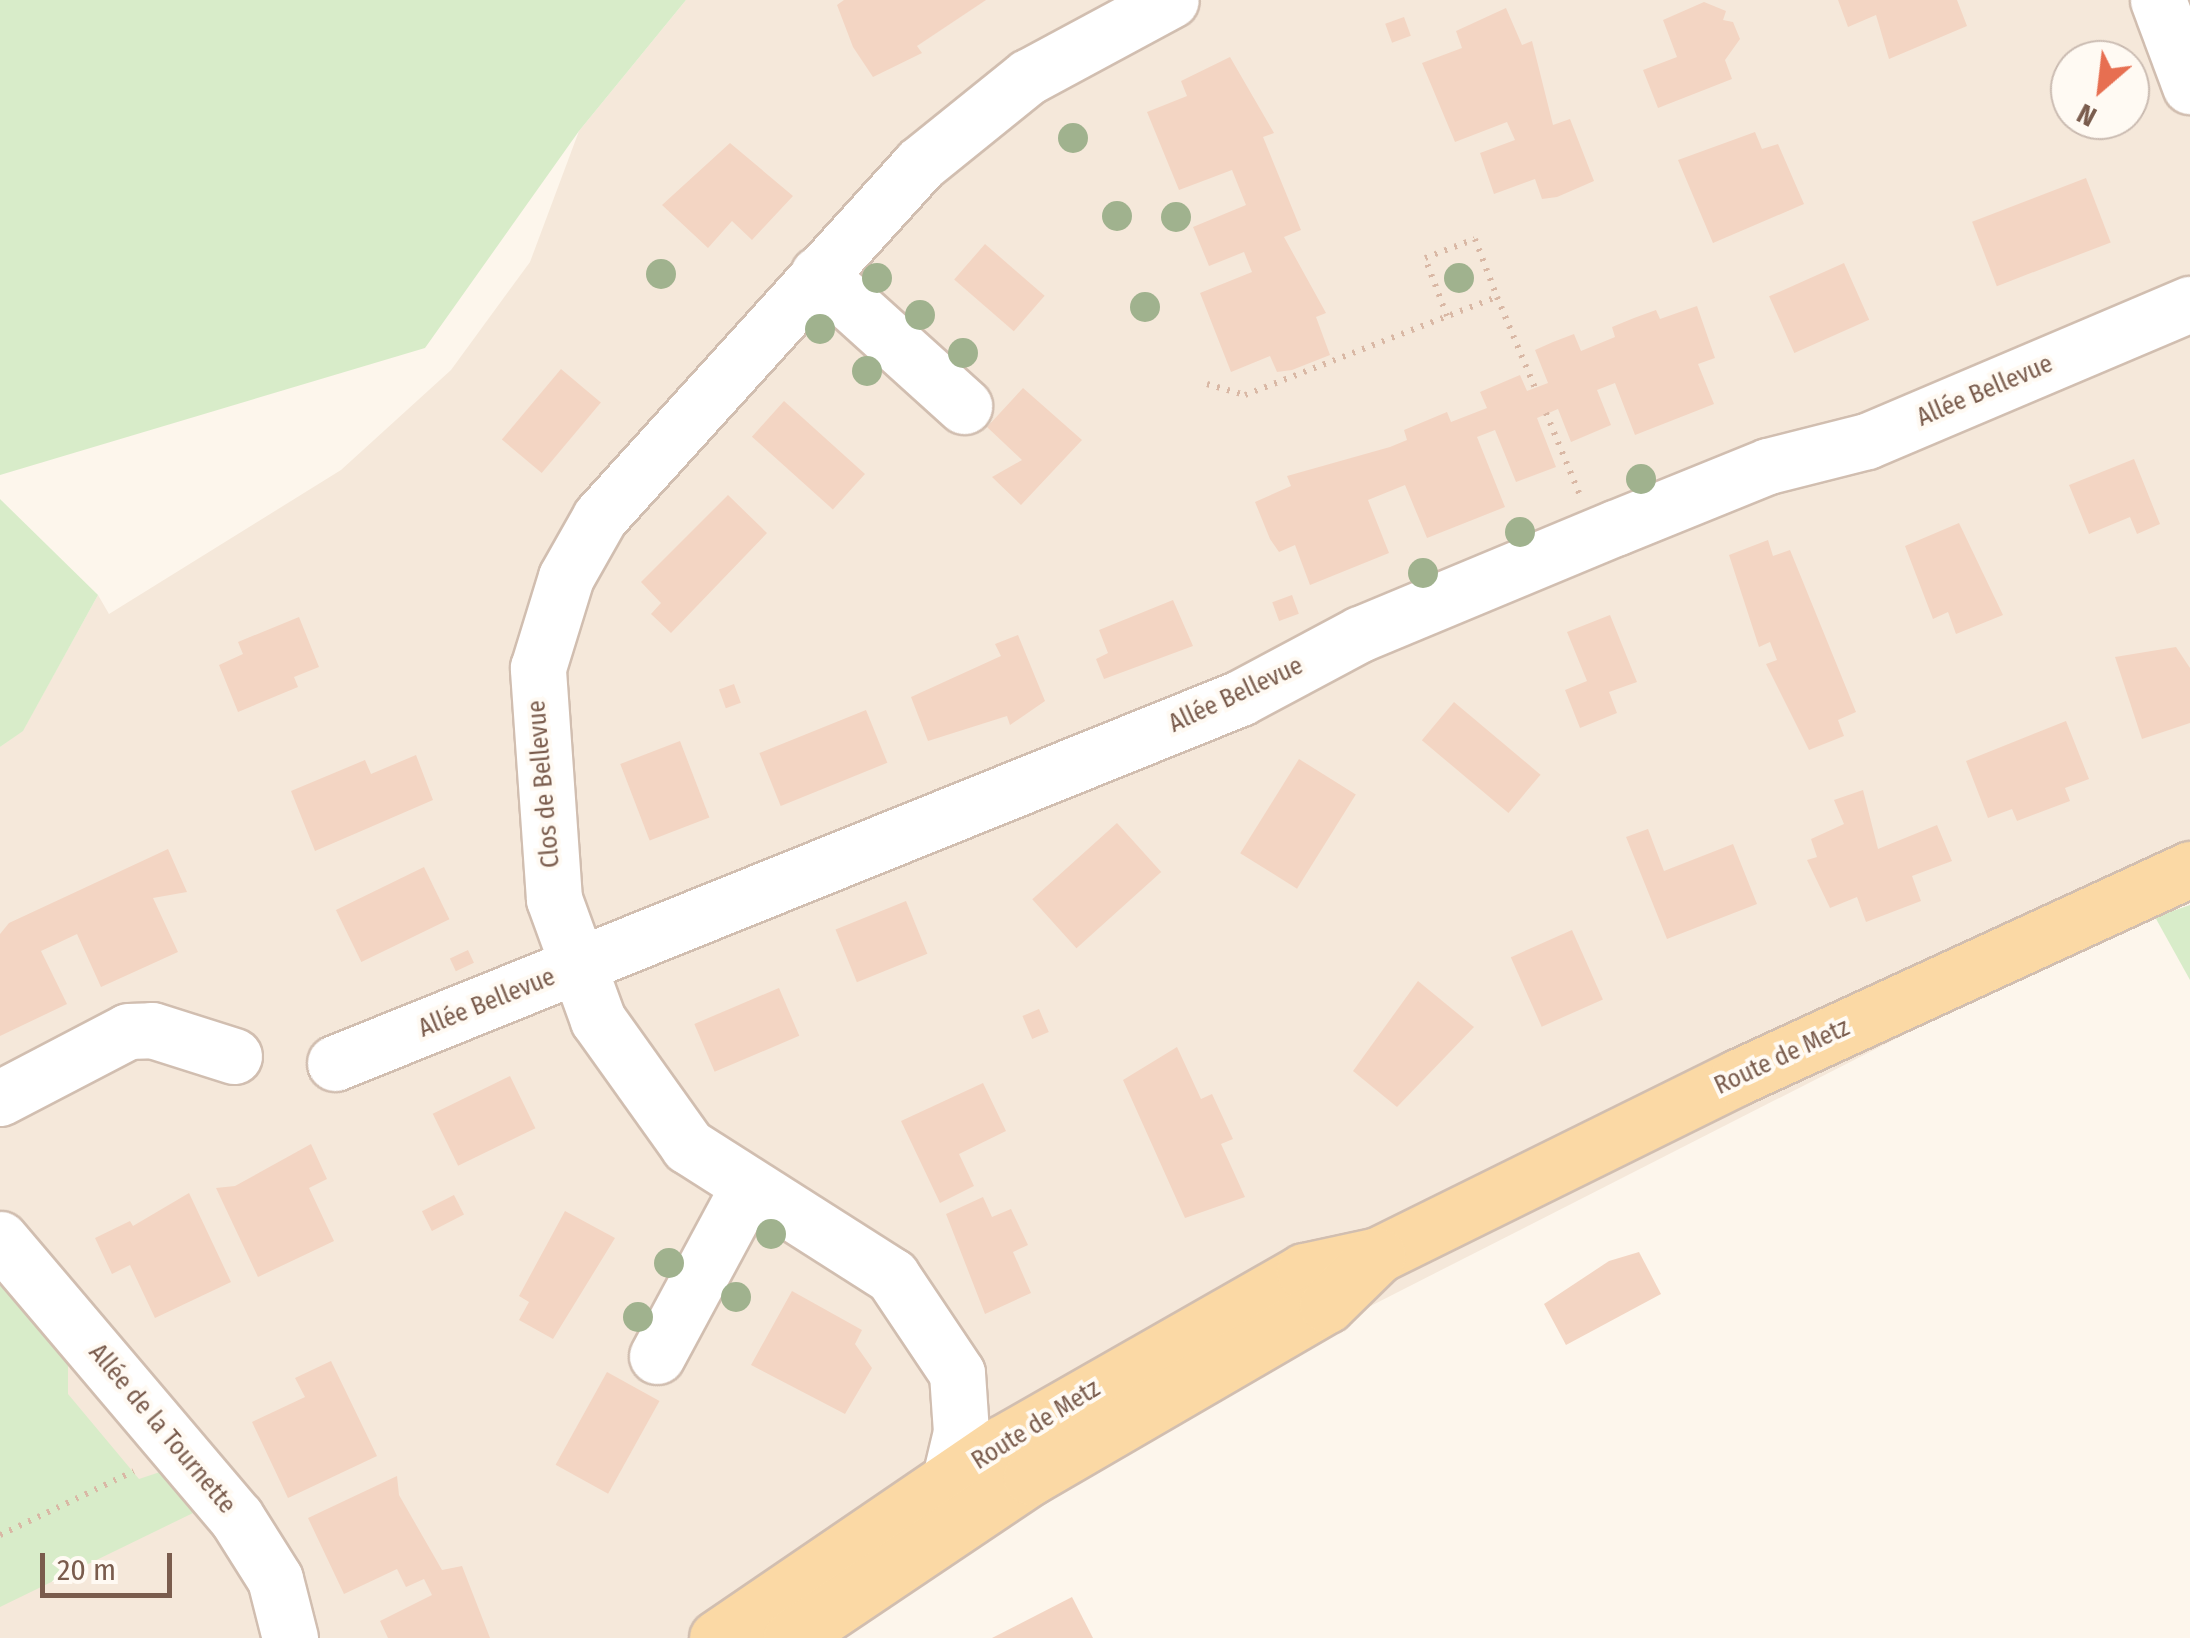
<!DOCTYPE html>
<meta charset="utf-8">
<style>
body{margin:0}
#map{position:relative;width:2190px;height:1638px;overflow:hidden;background:#fdf6ec;font-family:"Fira Sans Condensed",sans-serif}
div>[style]{position:absolute}
[style*='--x']{left:calc(var(--x)*1px);top:calc(var(--y)*1px);width:calc(var(--w)*1px);rotate:calc(var(--a)*1deg)}
.residential>*{inset:0;background:#f5e8da}
.green>*{inset:0;background:#d8ecc9}
.building>*{inset:0;background:#f3d5c3;transform-origin:0 0}
.path>*{height:6px;margin-top:-3px;transform-origin:0;background:repeating-linear-gradient(90deg,#d9b8a5 0 2.5px,transparent 0 10.5px)}
.roads{filter:drop-shadow(2px 0 #d1beb0) drop-shadow(-2px 0 #d1beb0) drop-shadow(0 2px #d1beb0) drop-shadow(0 -2px #d1beb0)}
.minor>*{height:55px;margin:-27.5px;padding:0 27.5px;transform-origin:27.5px;border-radius:27.5px;background:#fff}
.major>*{height:55px;margin:-27.5px;padding:0 27.5px;transform-origin:27.5px;border-radius:27.5px;background:#fbd9a5}
.trees>*{width:30px;height:30px;margin:-15px;border-radius:50%;background:#a0b28e}
span{translate:-50% -50%;white-space:nowrap;text-align:center;line-height:1.15;-webkit-text-stroke:8px #fffaf3;paint-order:stroke}
.street-label{font-size:25px;color:#7a5c4d}
.north{position:absolute;left:2050px;top:40px;width:100px;height:100px;box-sizing:border-box;background:#fffaf3;border:2px solid #cabbb1;border-radius:50%;rotate:208deg;font-size:28px;font-weight:700;line-height:40px;text-align:center;color:#7a5c4d}
.north::after{content:'';display:block;margin:auto;width:35px;height:45px;background:#e76f51;clip-path:polygon(50% 0,100% 100%,50% 72%,0 100%)}
.scale{position:absolute;left:40px;top:1553px;width:132px;height:45px;box-sizing:border-box;border:5px solid #7a5c4d;border-top:0;padding-left:12px;font-size:30px;line-height:35px;white-space:nowrap;color:#7a5c4d;-webkit-text-stroke:8px #fffaf3;paint-order:stroke}
</style>
<div id="map">
<div class="residential">
<i style="clip-path:polygon(evenodd,686px 0,2190px 0,2190px 899px,2129px 920px,1178px 1404px,825px 1638px,0 1638px,0 747px,23px 730px,98px 595px,109px 614px,341px 470px,451px 370px,530px 262px,579px 131px,686px 0,2070px 60px,2130px 60px,2130px 120px,2070px 120px,2070px 60px)"></i>
</div>
<div class="green">
<i style="clip-path:polygon(0 0,686px 0,579px 131px,425px 348px,0 475px)"></i>
<i style="clip-path:polygon(0 499px,98px 595px,23px 731px,0 747px)"></i>
<i style="clip-path:polygon(2190px 905px,2190px 980px,2155px 917px)"></i>
<i style="clip-path:polygon(0 1277px,68px 1360px,68px 1394px,139px 1479px,163px 1471px,193px 1513px,0 1607px)"></i>
</div>
<div class="building">
<i style="clip-path:polygon(844px 0,986px 0,917px 46px,922px 53px,873px 77px,853px 47px,837px 5px)"></i>
<i style="clip-path:polygon(1838px 0,1957px 0,1967px 26px,1889px 59px,1876px 15px,1848px 27px)"></i>
<i style="clip-path:polygon(1704px 2px,1726px 11px,1723px 20px,1733px 22px,1740px 39px,1725px 60px,1732px 79px,1658px 108px,1643px 70px,1677px 57px,1663px 20px)"></i>
<i style="clip-path:polygon(1506px 8px,1522px 45px,1532px 41px,1553px 125px,1570px 119px,1594px 181px,1557px 197px,1542px 199px,1535px 179px,1494px 194px,1480px 153px,1515px 140px,1507px 122px,1455px 142px,1422px 63px,1462px 48px,1456px 31px)"></i>
<i style="left:1404px;top:17px;width:20px;height:20px;rotate:70deg"></i>
<i style="clip-path:polygon(1230px 57px,1274px 133px,1263px 137px,1301px 230px,1284px 237px,1326px 313px,1316px 317px,1330px 355px,1292px 370px,1277px 372px,1270px 356px,1231px 372px,1200px 293px,1252px 272px,1244px 252px,1209px 266px,1193px 227px,1246px 205px,1232px 170px,1179px 190px,1147px 112px,1187px 96px,1181px 81px)"></i>
<i style="clip-path:polygon(1755px 132px,1762px 149px,1778px 144px,1804px 204px,1713px 243px,1678px 160px)"></i>
<i style="clip-path:polygon(730px 143px,793px 196px,752px 240px,732px 221px,708px 248px,662px 205px)"></i>
<i style="left:2086px;top:178px;width:69px;height:122px;rotate:69deg"></i>
<i style="left:985px;top:244px;width:79px;height:47px;rotate:41deg"></i>
<i style="left:1844px;top:263px;width:62px;height:82px;rotate:66deg"></i>
<i style="clip-path:polygon(1697px 306px,1715px 358px,1698px 364px,1714px 404px,1635px 435px,1615px 383px,1597px 390px,1611px 425px,1571px 442px,1558px 409px,1537px 418px,1556px 467px,1516px 482px,1495px 430px,1477px 437px,1505px 507px,1427px 538px,1405px 485px,1368px 500px,1389px 553px,1310px 585px,1295px 545px,1279px 552px,1270px 539px,1255px 502px,1291px 486px,1287px 476px,1390px 447px,1407px 440px,1404px 430px,1447px 412px,1451px 422px,1487px 408px,1480px 392px,1520px 375px,1527px 391px,1548px 383px,1535px 350px,1553px 342px,1574px 334px,1581px 351px,1615px 337px,1612px 327px,1634px 318px,1656px 310px,1660px 319px)"></i>
<i style="left:561px;top:369px;width:52px;height:92px;rotate:40deg"></i>
<i style="clip-path:polygon(1023px 388px,1082px 440px,1021px 505px,992px 477px,1022px 460px,987px 427px)"></i>
<i style="left:784px;top:401px;width:109px;height:48px;rotate:42deg"></i>
<i style="clip-path:polygon(2134px 459px,2160px 524px,2137px 534px,2130px 517px,2089px 534px,2069px 485px)"></i>
<i style="clip-path:polygon(728px 495px,767px 533px,671px 633px,651px 614px,661px 603px,641px 582px)"></i>
<i style="clip-path:polygon(1959px 523px,2003px 615px,1956px 634px,1948px 612px,1933px 619px,1905px 546px)"></i>
<i style="clip-path:polygon(1768px 540px,1773px 556px,1790px 550px,1856px 712px,1838px 720px,1844px 736px,1809px 750px,1766px 664px,1777px 660px,1770px 642px,1759px 647px,1729px 555px)"></i>
<i style="left:1292px;top:595px;width:20px;height:21px;rotate:70deg"></i>
<i style="clip-path:polygon(1173px 600px,1193px 646px,1104px 679px,1096px 659px,1108px 653px,1099px 630px)"></i>
<i style="clip-path:polygon(1610px 615px,1637px 682px,1609px 692px,1617px 713px,1580px 728px,1565px 690px,1587px 681px,1567px 632px)"></i>
<i style="clip-path:polygon(299px 617px,319px 667px,294px 677px,298px 687px,238px 712px,219px 665px,243px 654px,238px 642px)"></i>
<i style="clip-path:polygon(1018px 635px,1045px 701px,1010px 725px,1007px 716px,928px 741px,911px 697px,1001px 656px,995px 644px)"></i>
<i style="clip-path:polygon(2176px 647px,2190px 668px,2190px 723px,2142px 739px,2115px 657px)"></i>
<i style="left:734px;top:684px;width:20px;height:16px;rotate:70deg"></i>
<i style="left:1454px;top:702px;width:113px;height:50px;rotate:40deg"></i>
<i style="left:866px;top:710px;width:57px;height:115px;rotate:68deg"></i>
<i style="clip-path:polygon(2066px 721px,2089px 779px,2065px 788px,2070px 801px,2017px 821px,2012px 809px,1988px 818px,1966px 761px)"></i>
<i style="left:680px;top:741px;width:82px;height:64px;rotate:69deg"></i>
<i style="clip-path:polygon(416px 755px,433px 800px,315px 851px,291px 791px,365px 760px,371px 774px)"></i>
<i style="left:1299px;top:759px;width:67px;height:111px;rotate:32deg"></i>
<i style="clip-path:polygon(1863px 790px,1878px 849px,1937px 825px,1952px 861px,1912px 876px,1921px 901px,1866px 922px,1857px 897px,1830px 908px,1807px 860px,1817px 857px,1811px 839px,1844px 824px,1834px 800px)"></i>
<i style="left:1117px;top:823px;width:66px;height:114px;rotate:48deg"></i>
<i style="clip-path:polygon(1648px 829px,1664px 871px,1733px 844px,1757px 904px,1667px 939px,1626px 837px)"></i>
<i style="clip-path:polygon(168px 849px,187px 892px,153px 898px,178px 952px,101px 987px,77px 934px,41px 951px,67px 1004px,0 1036px,0 934px,9px 923px)"></i>
<i style="left:424px;top:867px;width:58px;height:98px;rotate:64deg"></i>
<i style="left:906px;top:901px;width:57px;height:76px;rotate:68deg"></i>
<i style="left:1572px;top:930px;width:76px;height:67px;rotate:66deg"></i>
<i style="left:468px;top:950px;width:14px;height:20px;rotate:65deg"></i>
<i style="clip-path:polygon(1418px 981px,1474px 1027px,1397px 1107px,1353px 1071px)"></i>
<i style="left:779px;top:988px;width:52px;height:92px;rotate:67deg"></i>
<i style="left:1039px;top:1009px;width:25px;height:18px;rotate:67deg"></i>
<i style="clip-path:polygon(1177px 1047px,1201px 1099px,1212px 1094px,1233px 1139px,1221px 1144px,1245px 1197px,1185px 1218px,1123px 1080px)"></i>
<i style="left:510px;top:1076px;width:58px;height:86px;rotate:64deg"></i>
<i style="clip-path:polygon(983px 1083px,1006px 1131px,959px 1154px,974px 1186px,940px 1203px,901px 1121px)"></i>
<i style="clip-path:polygon(311px 1144px,327px 1179px,309px 1188px,334px 1241px,258px 1277px,216px 1188px,235px 1186px)"></i>
<i style="clip-path:polygon(189px 1193px,231px 1282px,155px 1318px,130px 1265px,112px 1274px,95px 1238px,130px 1221px,133px 1226px)"></i>
<i style="left:454px;top:1195px;width:22px;height:36px;rotate:63deg"></i>
<i style="clip-path:polygon(983px 1197px,992px 1217px,1011px 1209px,1028px 1245px,1013px 1252px,1031px 1293px,985px 1314px,946px 1214px)"></i>
<i style="clip-path:polygon(565px 1211px,615px 1238px,553px 1339px,519px 1320px,529px 1302px,519px 1296px)"></i>
<i style="clip-path:polygon(1639px 1252px,1661px 1294px,1566px 1345px,1544px 1304px,1609px 1261px)"></i>
<i style="clip-path:polygon(792px 1291px,862px 1330px,855px 1344px,872px 1368px,845px 1414px,751px 1365px)"></i>
<i style="clip-path:polygon(331px 1361px,377px 1456px,288px 1498px,252px 1422px,305px 1397px,295px 1378px)"></i>
<i style="left:607px;top:1372px;width:60px;height:106px;rotate:29deg"></i>
<i style="clip-path:polygon(397px 1476px,399px 1495px,442px 1570px,462px 1566px,490px 1638px,388px 1638px,380px 1621px,432px 1595px,424px 1579px,406px 1587px,397px 1569px,344px 1594px,308px 1518px)"></i>
<i style="clip-path:polygon(1072px 1597px,1093px 1638px,992px 1638px)"></i>
</div>
<div class="path">
<i style="--x:1447;--y:316;--w:62;--a:-110.8"></i>
<i style="--x:1425;--y:258;--w:53;--a:-20.8"></i>
<i style="--x:1475;--y:239;--w:62;--a:69.2"></i>
<i style="--x:1207;--y:384;--w:40;--a:16"></i>
<i style="--x:1245;--y:395;--w:270;--a:-21.3"></i>
<i style="--x:1497;--y:297;--w:99;--a:67.3"></i>
<i style="--x:1546;--y:413;--w:87;--a:67.6"></i>
<i style="--x:0;--y:1535;--w:148;--a:-25.5"></i>
</div>
<div class="roads">
<div class="minor">
<i style="--x:2158;--y:0;--w:92;--a:69.6"></i>
<i style="--x:818;--y:274;--w:197;--a:42.1"></i>
<i style="--x:335;--y:1063;--w:976;--a:-21.96"></i>
<i style="--x:1240;--y:698;--w:136;--a:-28.1"></i>
<i style="--x:1360;--y:634;--w:276;--a:-22.6"></i>
<i style="--x:1615;--y:528;--w:165;--a:-22.1"></i>
<i style="--x:1768;--y:466;--w:102;--a:-14.2"></i>
<i style="--x:1867;--y:441;--w:351;--a:-23"></i>
<i style="--x:0;--y:1098;--w:144;--a:-27.6"></i>
<i style="--x:128;--y:1031;--w:24;--a:-2"></i>
<i style="--x:152;--y:1030;--w:86;--a:17.6"></i>
<i style="--x:0;--y:1239;--w:365;--a:49.7"></i>
<i style="--x:236;--y:1517;--w:73;--a:57.8"></i>
<i style="--x:275;--y:1579;--w:61;--a:75.7"></i>
<i style="--x:657;--y:1356;--w:192;--a:-61.7"></i>
<i style="--x:950;--y:1478;--w:47;--a:-76.6"></i>
<i style="--x:961;--y:1432;--w:59;--a:-93.9"></i>
<i style="--x:957;--y:1373;--w:117;--a:-123.8"></i>
<i style="--x:892;--y:1276;--w:242;--a:-147.5"></i>
<i style="--x:688;--y:1146;--w:155;--a:-125.5"></i>
<i style="--x:598;--y:1020;--w:129;--a:-110"></i>
<i style="--x:554;--y:899;--w:232;--a:-94"></i>
<i style="--x:538;--y:668;--w:95;--a:-72.9"></i>
<i style="--x:566;--y:577;--w:69;--a:-60.5"></i>
<i style="--x:600;--y:517;--w:476;--a:-47.8"></i>
<i style="--x:920;--y:164;--w:139;--a:-38.9"></i>
<i style="--x:1028;--y:77;--w:162;--a:-28.3"></i>
</div>
<div class="major">
<i style="--x:717;--y:1638;--w:346;--a:-34.3"></i>
<i style="--x:1003;--y:1443;--w:347;--a:-29.7"></i>
<i style="--x:1304;--y:1271;--w:76;--a:-12.2"></i>
<i style="--x:1378;--y:1255;--w:402;--a:-26.3"></i>
<i style="--x:1738;--y:1077;--w:498;--a:-24.7"></i>
<i style="--x:791;--y:1638;--w:289;--a:-33.9"></i>
<i style="--x:1031;--y:1477;--w:342;--a:-30.2"></i>
<i style="--x:1327;--y:1305;--w:71;--a:-44.4"></i>
</div>
</div>
<div class="trees">
<i style="left:1073px;top:138px"></i>
<i style="left:1117px;top:216px"></i>
<i style="left:1176px;top:217px"></i>
<i style="left:661px;top:274px"></i>
<i style="left:877px;top:278px"></i>
<i style="left:1459px;top:278px"></i>
<i style="left:1145px;top:307px"></i>
<i style="left:920px;top:315px"></i>
<i style="left:820px;top:329px"></i>
<i style="left:963px;top:353px"></i>
<i style="left:867px;top:371px"></i>
<i style="left:1641px;top:479px"></i>
<i style="left:1520px;top:532px"></i>
<i style="left:1423px;top:573px"></i>
<i style="left:771px;top:1234px"></i>
<i style="left:669px;top:1263px"></i>
<i style="left:736px;top:1297px"></i>
<i style="left:638px;top:1317px"></i>
</div>
<div class="street-label">
<span style="left:1985px;top:391px;rotate:-23deg">Allée Bellevue</span>
<span style="left:1236px;top:695px;rotate:-25deg">Allée Bellevue</span>
<span style="left:544px;top:784px;rotate:-95deg">Clos de Bellevue</span>
<span style="left:487px;top:1003px;rotate:-22deg">Allée Bellevue</span>
<span style="left:1782px;top:1057px;rotate:-25deg">Route de Metz</span>
<span style="left:1036px;top:1425px;rotate:-32deg">Route de Metz</span>
<span style="left:162px;top:1429px;rotate:50deg">Allée de la Tournette</span>
</div>
<div class="north">N</div>
<div class="scale">20 m</div>
</div>
